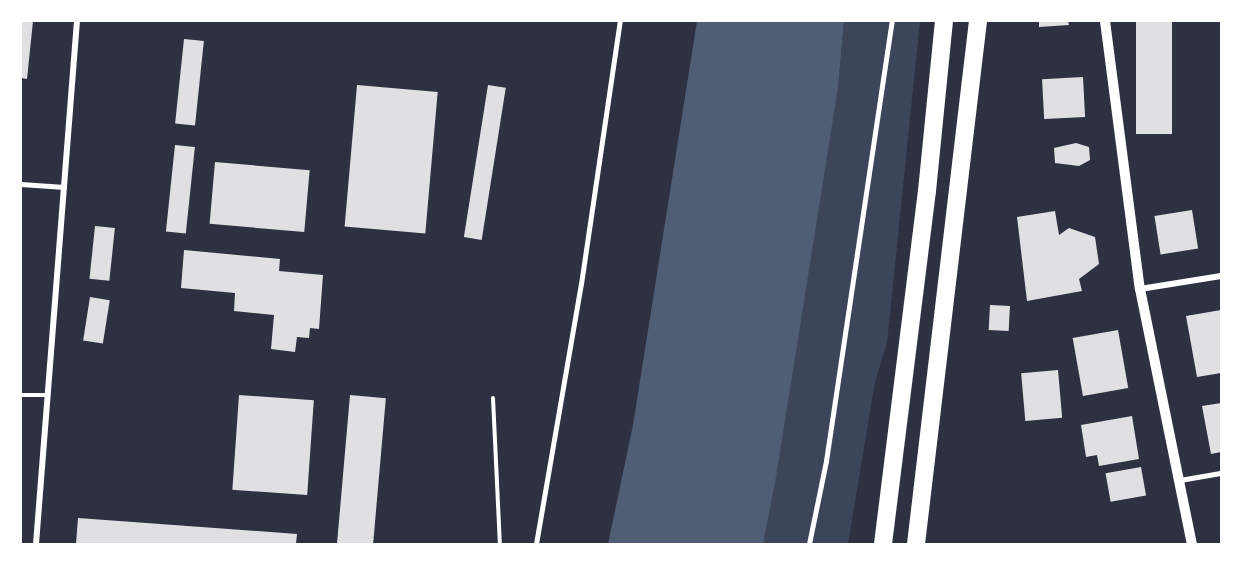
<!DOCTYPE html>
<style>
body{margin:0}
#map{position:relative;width:1242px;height:565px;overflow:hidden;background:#2d3142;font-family:Georgia,serif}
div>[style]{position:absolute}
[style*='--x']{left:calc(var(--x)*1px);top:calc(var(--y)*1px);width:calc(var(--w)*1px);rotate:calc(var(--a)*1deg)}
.green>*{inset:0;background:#3c4559}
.water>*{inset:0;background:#4f5d75}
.building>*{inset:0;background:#e0e0e3;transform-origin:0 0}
.path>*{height:4px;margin:-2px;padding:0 2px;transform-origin:2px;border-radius:2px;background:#fff}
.service>*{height:4.5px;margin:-2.25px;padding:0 2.25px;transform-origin:2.25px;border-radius:2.25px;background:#fff}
.minor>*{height:6px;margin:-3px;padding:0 3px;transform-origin:3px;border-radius:3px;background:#fff}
.tertiary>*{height:10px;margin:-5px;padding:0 5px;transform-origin:5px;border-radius:5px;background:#fff}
.motorway>*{height:18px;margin:-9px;padding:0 9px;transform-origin:9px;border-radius:9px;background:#fff}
span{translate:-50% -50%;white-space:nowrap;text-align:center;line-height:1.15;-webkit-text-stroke:4.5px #fff;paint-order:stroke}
.frame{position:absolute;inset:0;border:22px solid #fff;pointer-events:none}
</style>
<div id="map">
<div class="green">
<i style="clip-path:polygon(844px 21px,920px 21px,887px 343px,875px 382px,848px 544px,763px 544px,838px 88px)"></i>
</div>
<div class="water">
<i style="clip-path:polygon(697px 21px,844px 21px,838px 88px,776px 477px,763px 544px,608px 544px,633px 425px)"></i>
</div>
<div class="building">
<i style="clip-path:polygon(21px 21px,33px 21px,27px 79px,21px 78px)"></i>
<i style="clip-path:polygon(1039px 21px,1068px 21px,1069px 25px,1039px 27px)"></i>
<i style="left:1136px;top:21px;width:36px;height:113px"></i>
<i style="left:184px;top:39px;width:20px;height:85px;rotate:6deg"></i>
<i style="left:1083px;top:77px;width:40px;height:41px;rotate:87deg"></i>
<i style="left:357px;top:85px;width:81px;height:142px;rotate:5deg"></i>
<i style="left:488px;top:85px;width:18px;height:154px;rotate:9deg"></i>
<i style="clip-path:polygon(1076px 143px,1089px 147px,1090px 160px,1079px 166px,1055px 163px,1054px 148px)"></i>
<i style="left:175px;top:145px;width:20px;height:87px;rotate:6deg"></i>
<i style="left:215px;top:162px;width:95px;height:62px;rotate:5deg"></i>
<i style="left:1192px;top:210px;width:39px;height:38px;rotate:81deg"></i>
<i style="clip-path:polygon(1055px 211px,1059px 235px,1069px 228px,1095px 237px,1099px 264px,1079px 279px,1082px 291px,1027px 301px,1017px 217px)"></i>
<i style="left:95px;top:226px;width:20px;height:53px;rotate:6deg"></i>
<i style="clip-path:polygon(184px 250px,280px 259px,279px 271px,323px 275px,319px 329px,310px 328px,309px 338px,297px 337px,295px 352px,271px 349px,274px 315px,234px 311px,235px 293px,181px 288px)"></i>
<i style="left:90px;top:297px;width:20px;height:44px;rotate:9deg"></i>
<i style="left:990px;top:305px;width:20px;height:25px;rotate:3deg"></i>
<i style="clip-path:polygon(1221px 310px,1221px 373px,1197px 377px,1186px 316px)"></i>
<i style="left:1118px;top:330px;width:59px;height:46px;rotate:80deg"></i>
<i style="left:1058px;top:370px;width:48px;height:37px;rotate:85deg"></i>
<i style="left:239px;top:395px;width:75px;height:95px;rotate:4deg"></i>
<i style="left:350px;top:395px;width:36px;height:149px;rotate:5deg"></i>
<i style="clip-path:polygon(1221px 403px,1221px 452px,1211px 454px,1202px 406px)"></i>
<i style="clip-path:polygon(1132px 416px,1139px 459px,1099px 466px,1097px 455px,1086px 457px,1081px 425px)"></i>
<i style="left:1141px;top:467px;width:29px;height:36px;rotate:80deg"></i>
<i style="clip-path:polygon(78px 518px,297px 534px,296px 544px,76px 544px)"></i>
</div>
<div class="path">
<i style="--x:493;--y:398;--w:146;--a:87.3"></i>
</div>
<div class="service">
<i style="--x:21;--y:184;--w:43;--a:4"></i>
<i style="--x:21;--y:395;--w:27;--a:0"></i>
<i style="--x:1180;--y:480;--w:42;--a:-9.7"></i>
<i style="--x:536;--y:544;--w:264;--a:-80.2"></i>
<i style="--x:581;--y:284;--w:266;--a:-81.6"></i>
<i style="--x:809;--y:544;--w:85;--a:-78.4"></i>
<i style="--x:826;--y:461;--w:445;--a:-81.5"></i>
</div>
<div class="minor">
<i style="--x:1140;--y:289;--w:82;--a:-9.1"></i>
<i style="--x:36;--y:544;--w:525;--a:-85.52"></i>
</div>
<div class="tertiary">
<i style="--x:1105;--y:21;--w:270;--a:82.6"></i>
<i style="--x:1140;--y:289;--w:260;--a:78.5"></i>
</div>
<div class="motorway">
<i style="--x:883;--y:544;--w:356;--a:-82.9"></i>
<i style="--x:927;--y:191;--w:171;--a:-84.3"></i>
<i style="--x:916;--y:544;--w:527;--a:-83.24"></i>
</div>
<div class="frame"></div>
</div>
